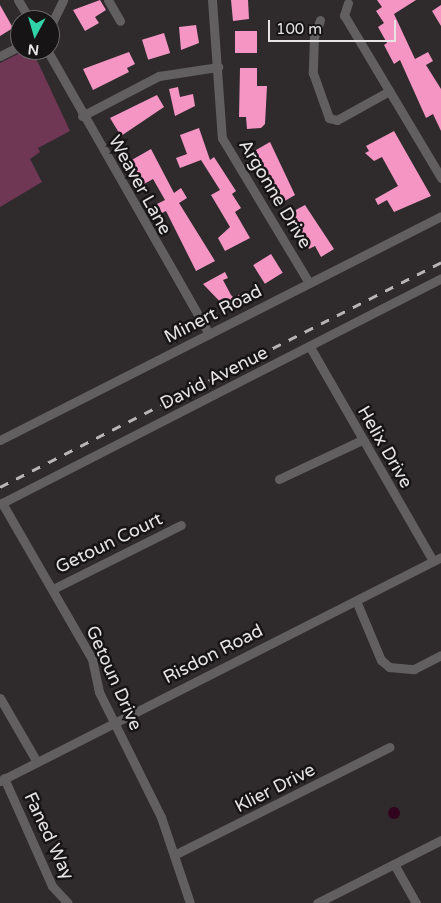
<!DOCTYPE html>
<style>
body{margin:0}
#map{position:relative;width:441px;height:903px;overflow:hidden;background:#2f2b2d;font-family:"Varela Round",sans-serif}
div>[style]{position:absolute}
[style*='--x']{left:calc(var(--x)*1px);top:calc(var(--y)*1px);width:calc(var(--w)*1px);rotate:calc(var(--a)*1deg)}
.green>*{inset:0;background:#703754}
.water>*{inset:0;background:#30041d}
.round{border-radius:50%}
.building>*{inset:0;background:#f595c4;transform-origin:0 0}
.minor>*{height:9px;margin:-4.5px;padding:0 4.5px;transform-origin:4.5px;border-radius:4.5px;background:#615f60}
.rail>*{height:2.5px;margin-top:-1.25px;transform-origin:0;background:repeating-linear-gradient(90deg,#b8b5b6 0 9px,transparent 0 18px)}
span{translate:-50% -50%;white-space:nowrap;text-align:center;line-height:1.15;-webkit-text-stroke:5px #161415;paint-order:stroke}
.street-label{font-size:18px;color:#e7e4e5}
.north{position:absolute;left:10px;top:10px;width:50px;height:50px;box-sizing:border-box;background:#161415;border:1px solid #6a6768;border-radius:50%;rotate:186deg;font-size:14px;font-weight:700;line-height:20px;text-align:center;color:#e7e4e5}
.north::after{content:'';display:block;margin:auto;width:18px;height:22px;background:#31d4a9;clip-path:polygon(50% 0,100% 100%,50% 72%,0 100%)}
.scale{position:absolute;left:268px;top:20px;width:128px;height:22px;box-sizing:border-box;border:2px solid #e7e4e5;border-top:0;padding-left:6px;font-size:15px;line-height:18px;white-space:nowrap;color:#e7e4e5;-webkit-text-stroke:4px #161415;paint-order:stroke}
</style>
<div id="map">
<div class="green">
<i style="clip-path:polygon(26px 50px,34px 54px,70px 131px,38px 148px,40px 152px,30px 159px,42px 182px,0 207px,0 63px)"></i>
</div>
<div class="water">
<i class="round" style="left:388px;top:807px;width:12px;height:12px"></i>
</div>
<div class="building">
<i style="clip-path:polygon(100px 0,106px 10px,95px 17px,99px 23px,85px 31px,73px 10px)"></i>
<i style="clip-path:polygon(231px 0,248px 0,249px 19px,233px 21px)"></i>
<i style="clip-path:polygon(377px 0,416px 0,394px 14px,415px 59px,428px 52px,433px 61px,426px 65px,441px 89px,441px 131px,433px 114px,426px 118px,400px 60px,394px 64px,384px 45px,387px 43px,378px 27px,384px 23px,376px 11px,382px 7px)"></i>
<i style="clip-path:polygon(0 5px,13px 28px,0 36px)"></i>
<i style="clip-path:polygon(441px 5px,441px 26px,432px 11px)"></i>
<i style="clip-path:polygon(196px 25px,199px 43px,181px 50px,179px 27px)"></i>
<i style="left:257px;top:31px;width:22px;height:22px;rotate:90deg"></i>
<i style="left:164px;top:33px;width:21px;height:23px;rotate:73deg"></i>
<i style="clip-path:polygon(129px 52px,135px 64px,127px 68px,129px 72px,93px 90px,83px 69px)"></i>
<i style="clip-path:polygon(240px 68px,257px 68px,257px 86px,267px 86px,265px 124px,261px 128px,247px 129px,246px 117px,239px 117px)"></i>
<i style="clip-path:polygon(178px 87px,180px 97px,193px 94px,195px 106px,175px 116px,169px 89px)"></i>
<i style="clip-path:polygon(157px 95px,164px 107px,121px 136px,110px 118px)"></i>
<i style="clip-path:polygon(199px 128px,210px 160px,214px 157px,236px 191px,232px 194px,241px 208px,235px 212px,250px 238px,225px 251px,218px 238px,230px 227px,211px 195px,220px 190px,201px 160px,180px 168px,176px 158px,187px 154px,180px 135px)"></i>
<i style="clip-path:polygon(394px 131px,431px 196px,394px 212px,387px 200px,378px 205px,375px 199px,398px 186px,382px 157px,374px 161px,365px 153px,369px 151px,366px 146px)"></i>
<i style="clip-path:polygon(270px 142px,295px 195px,283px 202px,259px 162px,256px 150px)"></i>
<i style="clip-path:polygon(151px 149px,174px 193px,181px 188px,187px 198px,179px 203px,215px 261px,196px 271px,166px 211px,162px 213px,157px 204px,165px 200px,153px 179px,144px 184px,130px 161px)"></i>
<i style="clip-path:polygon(305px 205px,334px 249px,321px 257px,315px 246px,309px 249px,296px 224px,292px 212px)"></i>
<i style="left:271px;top:254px;width:22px;height:21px;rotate:58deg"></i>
<i style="clip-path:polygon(225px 272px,228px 278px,223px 280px,231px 295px,234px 298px,246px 291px,250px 298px,228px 310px,203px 284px)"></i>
</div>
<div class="minor">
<i style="--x:18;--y:0;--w:23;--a:59"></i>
<i style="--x:108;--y:0;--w:24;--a:60"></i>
<i style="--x:212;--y:0;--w:138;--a:85.9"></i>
<i style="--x:222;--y:138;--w:169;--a:59"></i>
<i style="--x:348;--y:3;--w:13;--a:108"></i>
<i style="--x:344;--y:15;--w:190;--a:59.2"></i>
<i style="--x:320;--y:20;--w:18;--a:109"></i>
<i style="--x:314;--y:37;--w:36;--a:92"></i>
<i style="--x:313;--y:73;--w:48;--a:70.4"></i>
<i style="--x:329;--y:118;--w:8;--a:14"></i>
<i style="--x:337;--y:120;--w:60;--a:-29.1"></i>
<i style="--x:50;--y:27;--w:30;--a:-64"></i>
<i style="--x:47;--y:50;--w:327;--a:60.3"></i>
<i style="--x:0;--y:56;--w:22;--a:-27"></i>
<i style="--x:82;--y:116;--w:87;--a:-27.5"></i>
<i style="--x:159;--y:76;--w:60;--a:-8.7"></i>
<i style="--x:310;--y:347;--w:247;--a:60.1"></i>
<i style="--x:0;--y:440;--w:495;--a:-26.9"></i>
<i style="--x:279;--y:479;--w:92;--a:-25.2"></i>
<i style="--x:2;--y:503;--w:180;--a:60"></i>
<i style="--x:92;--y:659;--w:34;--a:78"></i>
<i style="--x:99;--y:692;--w:140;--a:63.6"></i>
<i style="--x:161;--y:817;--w:91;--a:71.4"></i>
<i style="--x:0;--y:504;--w:496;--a:-27.1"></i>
<i style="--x:53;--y:589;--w:143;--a:-26.6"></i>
<i style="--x:357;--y:603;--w:62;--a:67.2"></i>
<i style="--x:381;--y:660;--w:11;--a:41"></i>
<i style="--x:389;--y:667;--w:25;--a:5"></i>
<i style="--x:414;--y:669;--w:30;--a:-27"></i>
<i style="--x:0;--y:698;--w:74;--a:60"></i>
<i style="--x:4;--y:778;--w:118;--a:66"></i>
<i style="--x:52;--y:886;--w:23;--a:47"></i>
<i style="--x:0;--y:781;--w:495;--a:-26.9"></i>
<i style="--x:174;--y:855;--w:241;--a:-26.6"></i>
<i style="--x:394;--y:864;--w:45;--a:60.6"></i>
<i style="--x:317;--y:903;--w:139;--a:-26.9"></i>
</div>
<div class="rail">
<i style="--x:0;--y:487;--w:495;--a:-27"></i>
</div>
<div class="street-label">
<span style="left:140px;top:185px;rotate:61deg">Weaver Lane</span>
<span style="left:275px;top:194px;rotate:59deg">Argonne Drive</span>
<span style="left:213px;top:314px;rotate:-27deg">Minert Road</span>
<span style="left:214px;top:378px;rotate:-27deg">David Avenue</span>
<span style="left:385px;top:447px;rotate:60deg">Helix Drive</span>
<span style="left:109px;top:543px;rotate:-26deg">Getoun Court</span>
<span style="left:213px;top:654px;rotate:-27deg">Risdon Road</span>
<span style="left:114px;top:678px;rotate:66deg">Getoun Drive</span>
<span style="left:275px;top:788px;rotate:-27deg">Klier Drive</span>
<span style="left:49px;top:836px;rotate:65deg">Faned Way</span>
</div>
<div class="north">N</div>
<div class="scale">100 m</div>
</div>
